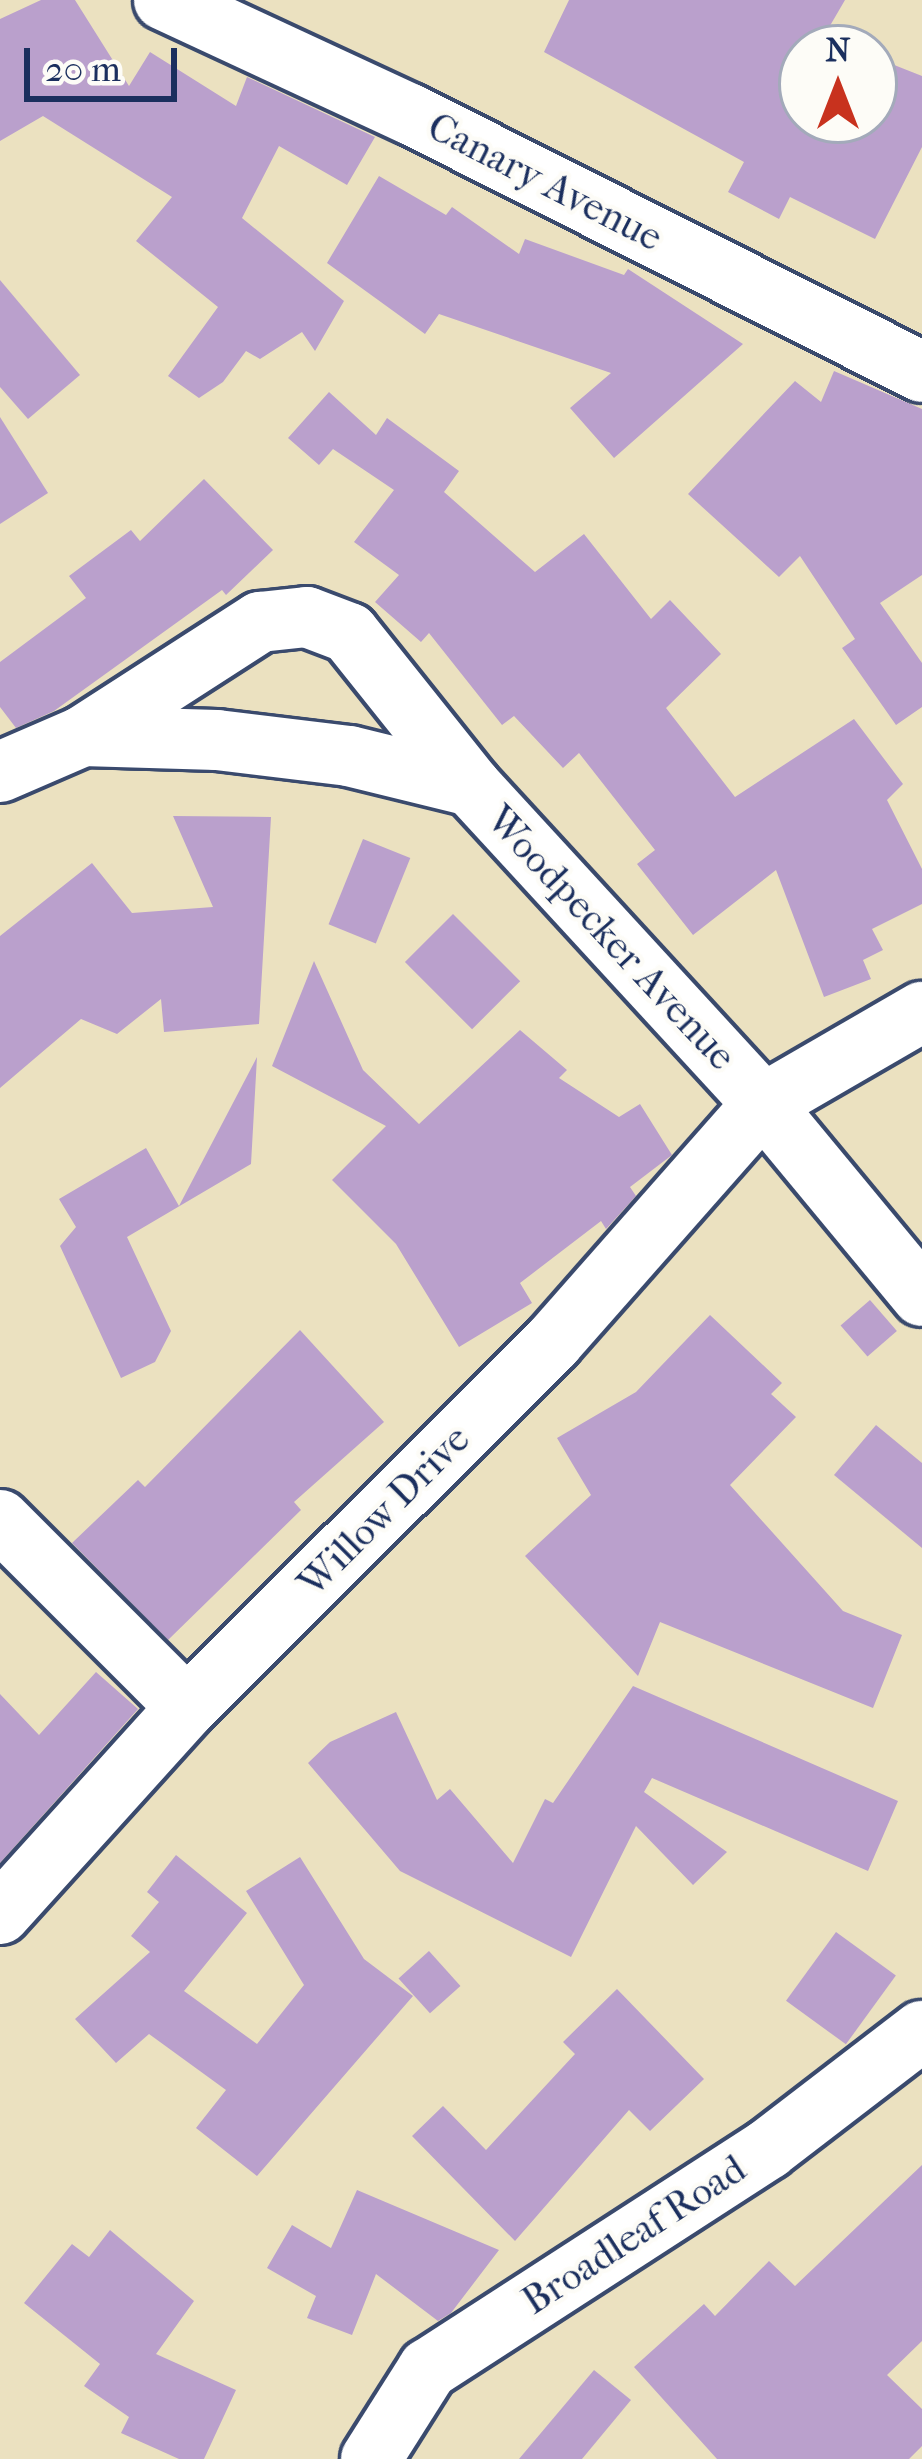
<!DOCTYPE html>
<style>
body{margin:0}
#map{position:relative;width:922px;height:2459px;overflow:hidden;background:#ebe1c0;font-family:"IM FELL French Canon",serif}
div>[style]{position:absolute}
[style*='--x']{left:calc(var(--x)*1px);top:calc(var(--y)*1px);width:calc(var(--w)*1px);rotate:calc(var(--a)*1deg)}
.building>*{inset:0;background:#baa0cc;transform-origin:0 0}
.roads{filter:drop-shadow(3px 0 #3a4a6d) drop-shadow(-3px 0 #3a4a6d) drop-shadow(0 3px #3a4a6d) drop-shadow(0 -3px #3a4a6d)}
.minor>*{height:60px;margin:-30px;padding:0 30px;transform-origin:30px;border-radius:30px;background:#fff}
span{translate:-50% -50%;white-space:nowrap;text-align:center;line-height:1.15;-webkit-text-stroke:9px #fdfcf7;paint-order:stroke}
.street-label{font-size:39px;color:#1b2f5e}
.north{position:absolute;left:778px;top:24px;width:120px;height:120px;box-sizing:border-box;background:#fdfcf7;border:3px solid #a3aaba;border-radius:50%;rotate:0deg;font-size:33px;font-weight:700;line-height:48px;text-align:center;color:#1b2f5e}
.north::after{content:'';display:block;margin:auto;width:42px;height:54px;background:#c8321e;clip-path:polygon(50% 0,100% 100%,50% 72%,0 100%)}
.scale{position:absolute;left:24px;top:48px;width:153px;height:54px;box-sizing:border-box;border:6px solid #1b2f5e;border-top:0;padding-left:15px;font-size:36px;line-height:42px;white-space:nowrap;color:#1b2f5e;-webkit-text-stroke:9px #fdfcf7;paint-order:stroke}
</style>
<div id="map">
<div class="building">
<i style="clip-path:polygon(41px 0,75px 0,129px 86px,150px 52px,236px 106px,247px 77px,375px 137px,347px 185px,279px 146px,242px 218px,344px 301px,315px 351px,302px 332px,260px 359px,246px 351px,223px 382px,199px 398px,168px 376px,218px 307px,136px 241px,172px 197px,43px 116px,0 141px,0 19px)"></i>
<i style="clip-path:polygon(569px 0,845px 0,824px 36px,853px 48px,802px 48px,802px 120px,874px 120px,874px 57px,922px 76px,922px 147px,875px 239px,790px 197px,779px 219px,728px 192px,744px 162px,544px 52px)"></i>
<i style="clip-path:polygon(379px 176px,446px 215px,452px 207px,519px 254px,525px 239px,624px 275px,628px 269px,743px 344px,614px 458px,570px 408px,611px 373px,439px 314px,425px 334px,327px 263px)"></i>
<i style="clip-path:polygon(0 280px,80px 375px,28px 419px,0 387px)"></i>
<i style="clip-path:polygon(834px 371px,922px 409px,922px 575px,880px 603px,922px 663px,922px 707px,896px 725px,842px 648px,855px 639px,800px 556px,779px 577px,688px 494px,795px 381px,821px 402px)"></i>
<i style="clip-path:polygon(329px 392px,376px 435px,387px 418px,459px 471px,444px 492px,535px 572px,584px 534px,651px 619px,670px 600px,721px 654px,666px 708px,735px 797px,854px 719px,903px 784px,887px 800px,922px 869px,922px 904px,872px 929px,883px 950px,863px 960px,871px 979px,824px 997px,776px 870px,693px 935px,637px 864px,655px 850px,579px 753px,563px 768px,514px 716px,502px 725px,429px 633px,421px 642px,375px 602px,399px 575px,354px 542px,394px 490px,333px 449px,319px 465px,288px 438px)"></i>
<i style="clip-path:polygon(0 417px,48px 493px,0 524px)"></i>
<i style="clip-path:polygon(204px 479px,273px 550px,226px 595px,222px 590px,54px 711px,16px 728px,0 707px,0 662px,86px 598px,69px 576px,131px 530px,140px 541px)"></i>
<i style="clip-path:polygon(173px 816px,271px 817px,259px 1024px,164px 1032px,161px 999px,117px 1034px,81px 1019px,0 1088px,0 936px,92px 863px,132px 913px,213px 907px)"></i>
<i style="left:363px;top:839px;width:51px;height:92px;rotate:22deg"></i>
<i style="left:453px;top:914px;width:95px;height:68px;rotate:45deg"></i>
<i style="clip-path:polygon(314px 961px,363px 1070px,419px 1124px,520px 1030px,567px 1070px,559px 1078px,619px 1117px,640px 1104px,672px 1155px,630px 1187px,636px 1196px,606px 1229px,601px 1221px,520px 1283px,532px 1303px,459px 1347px,396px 1244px,332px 1180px,386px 1126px,272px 1066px)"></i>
<i style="clip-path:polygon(257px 1057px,251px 1164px,127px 1237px,171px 1331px,155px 1362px,121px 1378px,60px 1246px,76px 1227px,59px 1199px,146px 1148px,179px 1206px)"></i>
<i style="left:870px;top:1300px;width:41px;height:39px;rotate:49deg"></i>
<i style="clip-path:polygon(710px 1315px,782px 1383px,771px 1394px,796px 1417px,730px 1485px,843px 1611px,902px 1635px,873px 1708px,660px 1622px,638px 1676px,525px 1556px,591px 1495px,557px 1438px,636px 1392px)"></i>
<i style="clip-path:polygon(300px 1330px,384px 1422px,294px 1502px,301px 1510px,168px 1640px,72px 1543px,138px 1480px,145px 1487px)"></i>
<i style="clip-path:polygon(876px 1425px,922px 1463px,922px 1548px,834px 1475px)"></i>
<i style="clip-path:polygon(96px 1672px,138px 1709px,0 1863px,0 1694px,39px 1735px)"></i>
<i style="clip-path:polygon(633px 1686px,898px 1801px,868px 1871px,652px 1778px,644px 1792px,727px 1852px,693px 1885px,636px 1826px,571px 1957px,400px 1871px,308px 1763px,330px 1742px,396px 1712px,437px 1800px,450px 1789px,513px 1863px,545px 1799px,553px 1803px)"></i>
<i style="clip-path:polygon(176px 1855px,247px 1913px,184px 1991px,257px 2044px,304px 1985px,246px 1891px,300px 1857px,364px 1959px,413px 1996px,257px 2176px,196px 2128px,226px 2090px,149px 2034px,116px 2063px,75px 2019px,150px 1952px,131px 1936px,159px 1902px,147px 1892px)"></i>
<i style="left:836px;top:1932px;width:74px;height:85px;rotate:36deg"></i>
<i style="left:429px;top:1951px;width:47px;height:41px;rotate:48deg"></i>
<i style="clip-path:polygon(617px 1989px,704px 2079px,650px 2131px,629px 2110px,515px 2241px,412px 2136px,443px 2106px,486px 2150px,575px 2054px,563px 2042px)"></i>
<i style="clip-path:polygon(922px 2165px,922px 2341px,887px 2375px,922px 2409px,922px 2446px,909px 2459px,717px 2459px,634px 2367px,704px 2304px,715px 2316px,769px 2261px,795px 2286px)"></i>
<i style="clip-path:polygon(357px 2190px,499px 2250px,451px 2313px,438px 2321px,376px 2274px,352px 2335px,307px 2318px,316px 2296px,267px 2268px,292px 2225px,331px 2248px)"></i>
<i style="clip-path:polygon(110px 2230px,194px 2301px,156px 2354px,236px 2390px,204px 2459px,179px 2459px,121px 2433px,129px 2417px,84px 2386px,100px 2364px,24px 2303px,72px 2244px,89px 2257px)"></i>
<i style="clip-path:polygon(594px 2370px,631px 2400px,582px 2459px,519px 2459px)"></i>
</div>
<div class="roads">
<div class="minor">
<i style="--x:164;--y:0;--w:271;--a:24.9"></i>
<i style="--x:410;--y:114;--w:573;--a:26.74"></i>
<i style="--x:83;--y:736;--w:211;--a:-32.8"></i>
<i style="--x:260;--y:622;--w:47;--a:-6.1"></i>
<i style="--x:307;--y:617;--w:45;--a:20.9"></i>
<i style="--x:349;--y:633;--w:196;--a:51.4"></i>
<i style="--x:0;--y:772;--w:90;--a:-23.4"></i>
<i style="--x:83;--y:736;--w:134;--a:1.7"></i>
<i style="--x:217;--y:740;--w:133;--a:6.9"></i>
<i style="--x:349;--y:756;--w:126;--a:13.8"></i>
<i style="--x:471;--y:786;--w:432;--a:47.4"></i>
<i style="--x:763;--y:1104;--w:249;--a:50.4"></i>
<i style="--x:0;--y:1520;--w:264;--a:45"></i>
<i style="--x:0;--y:1914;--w:279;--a:-47.9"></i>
<i style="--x:187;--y:1707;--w:517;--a:-44.92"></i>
<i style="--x:553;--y:1342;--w:317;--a:-48.6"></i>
<i style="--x:763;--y:1104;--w:184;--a:-30.1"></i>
<i style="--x:371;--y:2459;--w:107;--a:-57.7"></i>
<i style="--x:428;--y:2369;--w:405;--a:-32.9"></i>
<i style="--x:768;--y:2149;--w:194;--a:-37.5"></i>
</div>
</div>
<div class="street-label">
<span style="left:545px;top:182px;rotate:27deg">Canary Avenue</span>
<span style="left:611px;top:938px;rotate:47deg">Woodpecker Avenue</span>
<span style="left:384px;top:1511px;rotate:-45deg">Willow Drive</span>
<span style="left:634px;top:2235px;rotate:-33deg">Broadleaf Road</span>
</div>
<div class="north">N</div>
<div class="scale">20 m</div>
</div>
